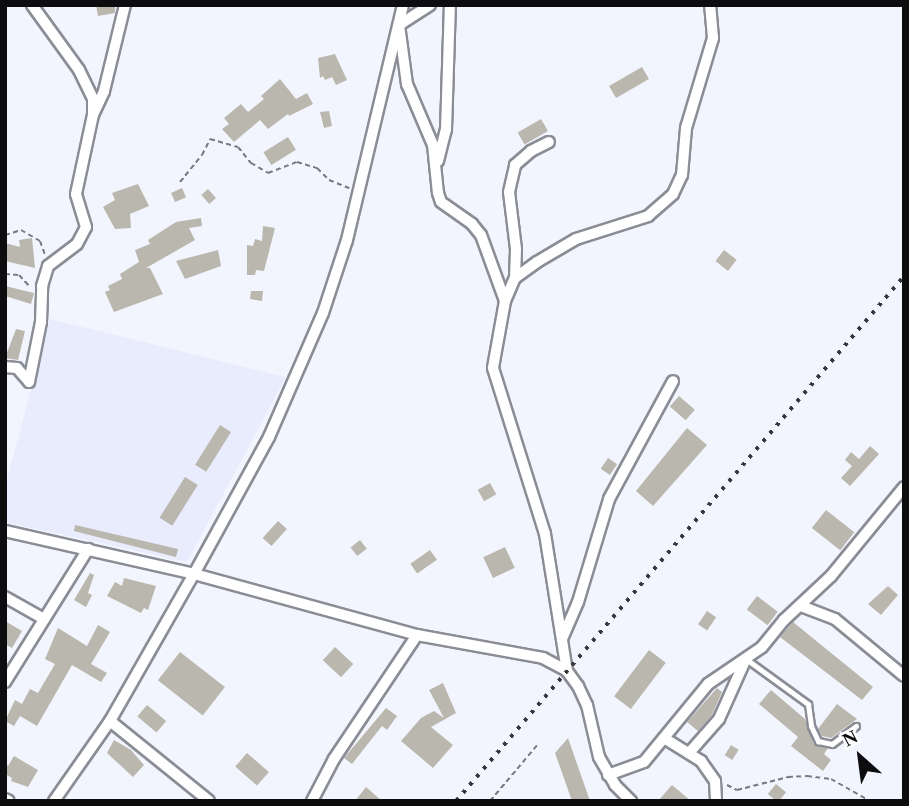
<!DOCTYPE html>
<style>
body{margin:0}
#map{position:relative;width:909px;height:806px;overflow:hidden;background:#f3f5fe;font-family:"Times New Roman",serif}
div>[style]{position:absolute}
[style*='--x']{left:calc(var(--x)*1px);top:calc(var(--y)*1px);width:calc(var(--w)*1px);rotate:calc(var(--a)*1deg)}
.built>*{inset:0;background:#e8ecfd}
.building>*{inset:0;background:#bab7ae;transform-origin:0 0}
.path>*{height:2px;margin-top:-1px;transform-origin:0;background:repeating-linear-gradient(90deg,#797a7f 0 5px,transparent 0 8.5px)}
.roads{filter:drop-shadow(2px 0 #8b8d96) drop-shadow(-2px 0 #8b8d96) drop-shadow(0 2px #8b8d96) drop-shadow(0 -2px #8b8d96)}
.service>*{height:5px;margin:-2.5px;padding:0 2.5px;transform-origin:2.5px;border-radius:2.5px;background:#fff}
.minor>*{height:10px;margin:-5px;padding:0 5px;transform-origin:5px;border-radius:5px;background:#fff}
.rail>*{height:3.5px;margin-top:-1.75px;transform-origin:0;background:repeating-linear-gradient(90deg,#37373b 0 3.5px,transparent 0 10.5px)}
span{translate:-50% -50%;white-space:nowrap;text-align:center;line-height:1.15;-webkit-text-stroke:7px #fff;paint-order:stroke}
.frame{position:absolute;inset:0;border:7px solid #0d0d10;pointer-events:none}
.north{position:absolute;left:825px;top:722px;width:70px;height:70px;-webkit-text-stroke:5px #fff;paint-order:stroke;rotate:332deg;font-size:19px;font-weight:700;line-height:28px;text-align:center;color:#0d0d10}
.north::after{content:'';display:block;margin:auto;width:24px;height:32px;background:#0d0d10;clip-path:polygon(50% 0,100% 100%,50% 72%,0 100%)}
</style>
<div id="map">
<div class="built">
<i style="clip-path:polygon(50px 319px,286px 377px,187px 562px,5px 522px,5px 487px)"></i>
</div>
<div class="building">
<i style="clip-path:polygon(96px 5px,115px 5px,115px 13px,98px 16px)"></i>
<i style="clip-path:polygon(335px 54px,347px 80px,336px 85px,332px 77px,325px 80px,323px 76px,320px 78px,318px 58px)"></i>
<i style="left:642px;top:67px;width:14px;height:38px;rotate:60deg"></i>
<i style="clip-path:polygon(280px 79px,296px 99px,307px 93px,313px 104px,289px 116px,288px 114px,268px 129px,260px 120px,234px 142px,222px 129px,229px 124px,224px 118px,241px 104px,248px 112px,264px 99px,261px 96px)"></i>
<i style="clip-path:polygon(329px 111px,332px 126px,324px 128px,320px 112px)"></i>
<i style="left:541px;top:119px;width:14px;height:27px;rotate:60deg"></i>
<i style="left:288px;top:137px;width:15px;height:29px;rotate:58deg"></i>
<i style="clip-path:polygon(138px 184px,149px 206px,130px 214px,131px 228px,115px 229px,103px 207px,115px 200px,112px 193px)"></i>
<i style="left:182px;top:188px;width:10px;height:12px;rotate:66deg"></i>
<i style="left:208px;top:189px;width:12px;height:9px;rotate:48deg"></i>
<i style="clip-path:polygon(201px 218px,202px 226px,189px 228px,195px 240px,146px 268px,150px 268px,163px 294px,114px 312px,105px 292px,110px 290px,108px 286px,122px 279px,120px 274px,139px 262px,135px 250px,150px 244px,148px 240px,176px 222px)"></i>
<i style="clip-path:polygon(263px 226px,275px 228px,264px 271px,256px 270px,255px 275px,247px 275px,247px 245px,253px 246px,255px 239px,262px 241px)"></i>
<i style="clip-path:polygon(32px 238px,35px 268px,5px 261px,5px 243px,20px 247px,19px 240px)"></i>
<i style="clip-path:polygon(218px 250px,221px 266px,185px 279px,176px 261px)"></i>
<i style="left:724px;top:250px;width:16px;height:14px;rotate:38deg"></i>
<i style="clip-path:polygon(5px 286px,34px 293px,31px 304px,5px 296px)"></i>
<i style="clip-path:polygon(251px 291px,263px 291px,262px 301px,250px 299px)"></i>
<i style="clip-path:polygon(16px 329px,25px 331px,18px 360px,5px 358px)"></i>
<i style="left:679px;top:396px;width:21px;height:14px;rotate:41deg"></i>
<i style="left:220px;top:425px;width:13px;height:47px;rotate:32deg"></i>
<i style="clip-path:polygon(687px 428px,707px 445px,653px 506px,636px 491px)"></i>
<i style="clip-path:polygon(870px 446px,879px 454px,850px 486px,841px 478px,852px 466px,845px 460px,851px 452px,859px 459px)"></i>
<i style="left:608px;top:458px;width:11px;height:13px;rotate:34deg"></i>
<i style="left:185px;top:477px;width:15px;height:48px;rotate:32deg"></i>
<i style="left:490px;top:483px;width:13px;height:14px;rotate:61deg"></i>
<i style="left:826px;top:510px;width:36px;height:23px;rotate:38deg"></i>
<i style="left:278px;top:521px;width:12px;height:23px;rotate:42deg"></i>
<i style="clip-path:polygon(75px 525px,178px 549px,176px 557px,74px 531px)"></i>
<i style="left:360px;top:540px;width:11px;height:12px;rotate:52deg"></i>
<i style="left:505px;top:547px;width:23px;height:24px;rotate:65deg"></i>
<i style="left:430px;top:550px;width:12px;height:24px;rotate:55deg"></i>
<i style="clip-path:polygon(90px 573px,94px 575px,88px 593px,92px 595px,86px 607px,74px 600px)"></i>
<i style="clip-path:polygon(124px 578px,156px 586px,148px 610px,144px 608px,141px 613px,107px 596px,115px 582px,122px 586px)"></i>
<i style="clip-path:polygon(888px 586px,898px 595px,881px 615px,868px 604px)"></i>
<i style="left:757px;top:596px;width:26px;height:17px;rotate:37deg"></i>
<i style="left:707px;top:611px;width:11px;height:16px;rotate:34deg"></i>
<i style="clip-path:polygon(5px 621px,22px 631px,12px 648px,5px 644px)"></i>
<i style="clip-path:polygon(793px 622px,873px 687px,862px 700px,780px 637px)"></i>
<i style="clip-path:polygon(98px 625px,110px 632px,91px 664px,107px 673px,101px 682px,72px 665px,37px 726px,20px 716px,14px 726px,5px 721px,15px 700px,22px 704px,30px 689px,38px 693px,55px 664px,45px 659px,58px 628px,87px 646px)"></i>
<i style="left:335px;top:647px;width:25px;height:18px;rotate:43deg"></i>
<i style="left:649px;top:650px;width:21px;height:58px;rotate:37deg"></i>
<i style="left:180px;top:652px;width:57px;height:36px;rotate:38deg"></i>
<i style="clip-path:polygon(443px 683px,456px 713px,431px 727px,453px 745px,433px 768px,401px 741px,421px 718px,434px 711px,444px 718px,429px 690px)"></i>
<i style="clip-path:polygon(717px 688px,722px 692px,712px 715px,698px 731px,687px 722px)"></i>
<i style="clip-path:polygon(771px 690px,805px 719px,814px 745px,828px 748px,824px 754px,831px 760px,823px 771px,791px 746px,798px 737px,759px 704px)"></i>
<i style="clip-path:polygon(837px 704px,857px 719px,831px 738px,822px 736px,818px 729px)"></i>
<i style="left:147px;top:705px;width:25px;height:15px;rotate:40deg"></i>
<i style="clip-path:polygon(386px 708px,397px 716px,387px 730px,382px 726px,352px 764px,344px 758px)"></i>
<i style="clip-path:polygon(568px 738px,590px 801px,572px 801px,555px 753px)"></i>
<i style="clip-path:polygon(114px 740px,131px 750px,144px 765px,133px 777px,107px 753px)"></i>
<i style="left:731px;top:745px;width:9px;height:12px;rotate:32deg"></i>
<i style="left:247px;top:753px;width:29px;height:18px;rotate:41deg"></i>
<i style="clip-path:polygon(14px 756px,38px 770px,28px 787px,11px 781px,12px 778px,5px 774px,5px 764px,8px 766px)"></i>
<i style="left:776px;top:784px;width:13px;height:13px;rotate:39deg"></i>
<i style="clip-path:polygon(672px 785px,691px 801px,658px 801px)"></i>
<i style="clip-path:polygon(366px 787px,382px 801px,355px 801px)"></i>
</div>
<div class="path">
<i style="--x:180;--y:182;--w:35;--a:-51"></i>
<i style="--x:202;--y:155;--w:18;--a:-63"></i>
<i style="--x:210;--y:139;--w:29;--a:16"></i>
<i style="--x:238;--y:147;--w:21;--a:51"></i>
<i style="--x:251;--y:163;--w:20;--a:30"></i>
<i style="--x:268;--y:173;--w:31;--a:-21"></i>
<i style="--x:297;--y:162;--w:21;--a:17"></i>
<i style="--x:317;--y:168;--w:17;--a:45"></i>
<i style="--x:329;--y:180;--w:22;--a:22"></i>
<i style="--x:5;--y:235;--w:17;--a:-17"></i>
<i style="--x:21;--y:230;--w:22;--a:30"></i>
<i style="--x:40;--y:241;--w:15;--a:70"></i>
<i style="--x:5;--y:274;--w:14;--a:4"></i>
<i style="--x:19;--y:275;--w:16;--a:47"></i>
<i style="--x:727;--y:785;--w:11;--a:27"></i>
<i style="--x:737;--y:790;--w:53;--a:-14.3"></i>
<i style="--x:788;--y:777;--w:19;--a:-3"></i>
<i style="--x:807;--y:776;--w:24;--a:7"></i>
<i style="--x:831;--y:779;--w:45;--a:29.4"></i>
<i style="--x:490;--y:801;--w:76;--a:-49.8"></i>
</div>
<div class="roads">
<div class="service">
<i style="--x:746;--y:659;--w:77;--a:36"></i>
<i style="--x:808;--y:704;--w:22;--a:82"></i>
<i style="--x:811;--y:726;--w:17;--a:65"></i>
<i style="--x:818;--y:741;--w:14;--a:12"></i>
<i style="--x:832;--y:744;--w:30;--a:-37"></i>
</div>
<div class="minor">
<i style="--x:32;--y:5;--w:80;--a:54.1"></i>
<i style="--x:79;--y:70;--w:32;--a:64"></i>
<i style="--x:93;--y:99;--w:13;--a:90"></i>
<i style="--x:430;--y:5;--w:37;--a:147"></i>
<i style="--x:399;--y:25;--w:60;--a:82.3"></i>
<i style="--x:407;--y:84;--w:66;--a:66.9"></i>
<i style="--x:433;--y:145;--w:48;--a:84.1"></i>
<i style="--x:438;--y:193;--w:9;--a:72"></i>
<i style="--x:441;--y:202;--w:38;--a:35"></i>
<i style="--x:472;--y:224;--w:14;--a:51"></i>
<i style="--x:481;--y:235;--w:70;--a:70"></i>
<i style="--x:505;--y:301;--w:68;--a:100.2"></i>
<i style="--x:493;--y:368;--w:174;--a:72.6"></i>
<i style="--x:545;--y:534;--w:139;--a:80.9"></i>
<i style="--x:438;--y:161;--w:32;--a:-76"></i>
<i style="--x:446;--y:130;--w:125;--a:-88.2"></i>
<i style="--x:515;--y:278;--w:29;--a:-88"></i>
<i style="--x:516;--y:249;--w:57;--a:-97"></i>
<i style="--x:509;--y:192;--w:28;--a:-77"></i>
<i style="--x:515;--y:165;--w:21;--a:-41"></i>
<i style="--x:531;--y:151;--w:20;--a:-27"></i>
<i style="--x:505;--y:301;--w:25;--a:-67"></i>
<i style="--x:515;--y:278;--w:27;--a:-36"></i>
<i style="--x:537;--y:262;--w:45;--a:-30.5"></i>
<i style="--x:576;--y:239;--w:76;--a:-17.7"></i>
<i style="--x:648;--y:216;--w:33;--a:-41"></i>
<i style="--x:673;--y:194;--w:21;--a:-65"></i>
<i style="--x:682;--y:175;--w:47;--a:-85.1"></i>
<i style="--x:686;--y:128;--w:94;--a:-73.3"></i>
<i style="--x:713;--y:38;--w:33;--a:-95"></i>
<i style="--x:5;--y:367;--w:12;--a:5"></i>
<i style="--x:17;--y:368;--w:18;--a:49"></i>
<i style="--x:29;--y:382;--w:61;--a:-78.7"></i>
<i style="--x:41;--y:322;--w:36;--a:-88"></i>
<i style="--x:42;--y:286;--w:21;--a:-73"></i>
<i style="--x:48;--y:266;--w:36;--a:-37"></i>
<i style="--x:77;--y:244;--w:19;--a:-62"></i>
<i style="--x:86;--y:227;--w:34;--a:-107"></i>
<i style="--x:76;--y:194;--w:81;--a:-77.9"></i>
<i style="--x:93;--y:115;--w:26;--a:-65"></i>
<i style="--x:104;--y:91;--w:89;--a:-76.3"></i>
<i style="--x:5;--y:531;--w:194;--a:12.8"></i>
<i style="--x:194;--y:574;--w:231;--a:15.3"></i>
<i style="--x:417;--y:635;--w:128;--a:10.3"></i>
<i style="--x:543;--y:658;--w:27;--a:28"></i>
<i style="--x:567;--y:671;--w:19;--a:54"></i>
<i style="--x:578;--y:686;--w:21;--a:65"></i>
<i style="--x:587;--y:705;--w:53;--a:77"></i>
<i style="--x:599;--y:757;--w:32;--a:60"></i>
<i style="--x:615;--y:785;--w:23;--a:45"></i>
<i style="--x:5;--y:597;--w:45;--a:29.4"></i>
<i style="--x:801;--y:606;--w:36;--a:21"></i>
<i style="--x:835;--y:619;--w:89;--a:39.6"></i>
<i style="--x:562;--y:639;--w:40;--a:-66.6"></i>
<i style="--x:578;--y:602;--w:108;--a:-73.2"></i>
<i style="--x:609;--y:499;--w:134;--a:-61.5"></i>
<i style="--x:5;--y:682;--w:157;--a:-58"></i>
<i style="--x:110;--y:721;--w:127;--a:38.9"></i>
<i style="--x:664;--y:738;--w:44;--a:31.9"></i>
<i style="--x:701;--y:761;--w:24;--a:55"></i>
<i style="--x:715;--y:781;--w:20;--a:87"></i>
<i style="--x:689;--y:753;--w:45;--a:-48.6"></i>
<i style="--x:719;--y:719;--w:64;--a:-65.9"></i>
<i style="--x:608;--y:775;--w:38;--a:-20"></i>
<i style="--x:644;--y:762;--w:101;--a:-50.6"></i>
<i style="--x:708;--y:684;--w:65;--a:-34.4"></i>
<i style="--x:762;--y:647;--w:35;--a:-51"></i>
<i style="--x:784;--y:620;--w:64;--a:-43.1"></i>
<i style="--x:831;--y:576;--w:115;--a:-50.6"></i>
<i style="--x:5;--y:799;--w:4;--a:27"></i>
<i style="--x:54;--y:801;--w:98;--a:-55"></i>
<i style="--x:110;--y:721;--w:169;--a:-60.3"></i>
<i style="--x:194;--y:574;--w:156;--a:-61.3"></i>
<i style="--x:269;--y:437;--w:135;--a:-66.5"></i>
<i style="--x:323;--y:313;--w:77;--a:-71.8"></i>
<i style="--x:347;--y:240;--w:242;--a:-76.6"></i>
<i style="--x:312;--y:801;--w:47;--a:-62.4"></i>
<i style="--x:334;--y:759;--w:149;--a:-56.2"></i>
</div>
</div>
<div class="rail">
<i style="--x:456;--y:801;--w:690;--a:-49.52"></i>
</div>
<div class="frame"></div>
<div class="north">N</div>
</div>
